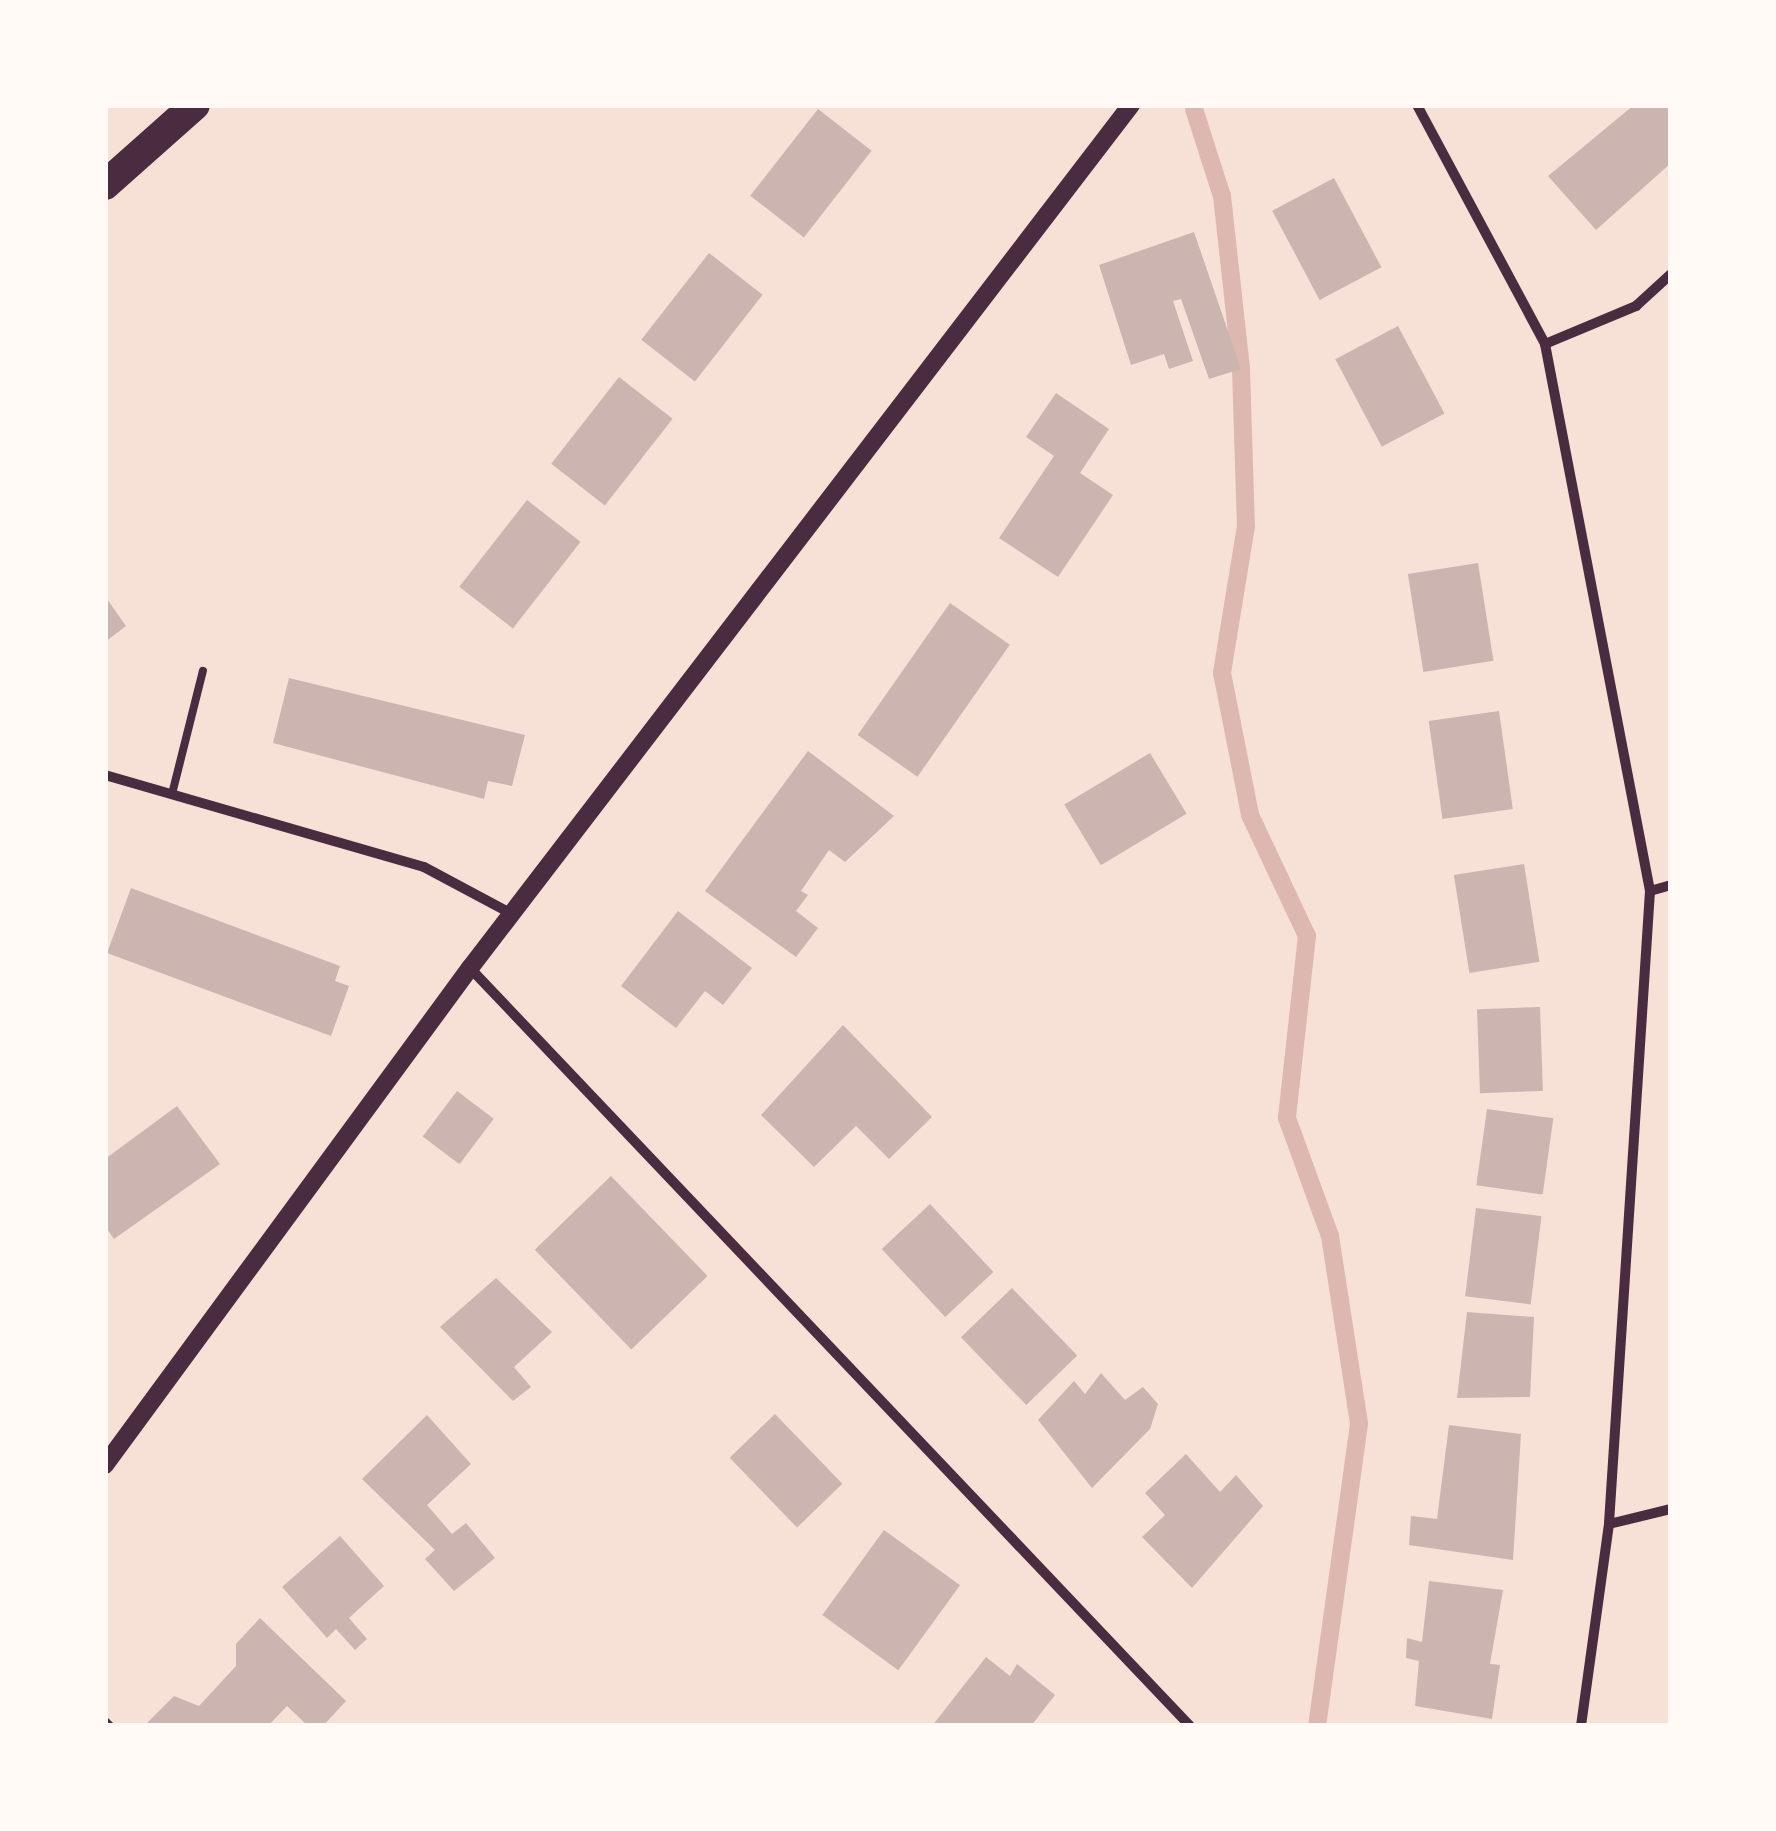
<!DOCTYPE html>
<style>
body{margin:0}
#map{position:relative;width:1776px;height:1831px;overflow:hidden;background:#f7e1d7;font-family:"PT Serif",serif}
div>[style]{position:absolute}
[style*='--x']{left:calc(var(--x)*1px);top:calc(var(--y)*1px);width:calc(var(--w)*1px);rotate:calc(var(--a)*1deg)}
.stream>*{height:18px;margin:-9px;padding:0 9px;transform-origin:9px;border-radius:9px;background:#dcb8b0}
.building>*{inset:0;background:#ccb4b1;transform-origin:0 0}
.service>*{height:8px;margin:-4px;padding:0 4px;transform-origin:4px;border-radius:4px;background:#4a2c40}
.minor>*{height:10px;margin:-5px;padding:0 5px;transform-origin:5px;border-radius:5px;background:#4a2c40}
.tertiary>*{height:18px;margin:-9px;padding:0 9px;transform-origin:9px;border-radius:9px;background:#4a2c40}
.motorway>*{height:30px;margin:-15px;padding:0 15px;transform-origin:15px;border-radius:15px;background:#4a2c40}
span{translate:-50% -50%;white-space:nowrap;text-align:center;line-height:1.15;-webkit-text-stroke:10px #fffaf5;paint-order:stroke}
.frame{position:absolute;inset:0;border:108px solid #fffaf5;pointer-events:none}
</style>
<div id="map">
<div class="stream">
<i style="--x:1194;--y:109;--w:91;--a:72.2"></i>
<i style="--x:1222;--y:196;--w:174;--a:83.7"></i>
<i style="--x:1241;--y:369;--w:157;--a:88.2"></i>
<i style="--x:1246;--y:526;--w:149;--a:99.3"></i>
<i style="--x:1222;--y:673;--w:145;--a:78.8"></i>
<i style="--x:1250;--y:815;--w:134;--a:64.8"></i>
<i style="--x:1307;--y:936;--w:183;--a:96.3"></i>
<i style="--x:1287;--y:1118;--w:126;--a:70"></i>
<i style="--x:1330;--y:1236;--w:190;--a:81.2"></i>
<i style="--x:1359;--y:1424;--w:305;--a:97.9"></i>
</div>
<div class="building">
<i style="clip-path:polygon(1634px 105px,1671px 105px,1671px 163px,1596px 230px,1548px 176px)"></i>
<i style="left:818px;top:109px;width:68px;height:110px;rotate:38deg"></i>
<i style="left:1334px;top:178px;width:101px;height:70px;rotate:62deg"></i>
<i style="clip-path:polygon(1194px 232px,1241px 369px,1209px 379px,1181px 299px,1173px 301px,1193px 361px,1169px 369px,1164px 354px,1131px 365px,1099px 265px)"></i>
<i style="left:709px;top:253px;width:68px;height:110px;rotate:38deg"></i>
<i style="left:1398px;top:326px;width:99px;height:71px;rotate:62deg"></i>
<i style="left:619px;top:377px;width:68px;height:110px;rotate:38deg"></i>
<i style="clip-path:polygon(1056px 393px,1109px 429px,1080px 473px,1113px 495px,1058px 577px,999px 538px,1054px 456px,1026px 437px)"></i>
<i style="left:527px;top:500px;width:68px;height:110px;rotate:38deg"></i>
<i style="left:1478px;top:563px;width:99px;height:71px;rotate:81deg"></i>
<i style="clip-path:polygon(105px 596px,126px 626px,105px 642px)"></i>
<i style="left:950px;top:603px;width:73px;height:161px;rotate:35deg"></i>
<i style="clip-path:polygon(289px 678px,525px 735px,512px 786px,488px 781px,484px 799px,273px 743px)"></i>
<i style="left:1499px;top:711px;width:99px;height:71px;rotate:82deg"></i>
<i style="clip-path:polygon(808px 751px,894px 816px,845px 862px,829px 850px,801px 891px,808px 895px,796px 911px,818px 928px,796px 957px,705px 891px)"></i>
<i style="left:1150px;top:753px;width:71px;height:100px;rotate:59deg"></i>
<i style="left:1524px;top:864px;width:99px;height:71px;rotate:81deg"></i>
<i style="clip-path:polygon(131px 888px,340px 966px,335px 981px,349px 986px,331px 1036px,107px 953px)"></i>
<i style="clip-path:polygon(678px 911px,752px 968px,723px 1005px,705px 991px,676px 1028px,621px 986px)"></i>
<i style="left:1540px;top:1007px;width:84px;height:63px;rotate:88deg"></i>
<i style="clip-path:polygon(843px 1025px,932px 1117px,889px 1159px,856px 1126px,814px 1167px,761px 1115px)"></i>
<i style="left:457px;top:1091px;width:46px;height:57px;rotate:37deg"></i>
<i style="clip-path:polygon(177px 1106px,220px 1164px,114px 1239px,105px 1226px,105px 1159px)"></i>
<i style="left:1487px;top:1109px;width:67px;height:77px;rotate:8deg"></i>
<i style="left:611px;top:1176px;width:139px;height:106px;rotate:46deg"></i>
<i style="left:930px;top:1204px;width:93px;height:66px;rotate:47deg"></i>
<i style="left:1476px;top:1208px;width:66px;height:89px;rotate:7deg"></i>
<i style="clip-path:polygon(496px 1278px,552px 1332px,514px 1367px,531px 1387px,513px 1401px,440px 1327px)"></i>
<i style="left:1012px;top:1288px;width:94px;height:71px;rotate:46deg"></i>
<i style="clip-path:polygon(1467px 1312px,1534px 1317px,1530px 1397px,1457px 1398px)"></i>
<i style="clip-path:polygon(1101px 1373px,1125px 1400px,1143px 1387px,1158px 1404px,1150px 1429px,1092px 1488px,1038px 1420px,1074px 1381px,1085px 1394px)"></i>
<i style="left:775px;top:1414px;width:97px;height:63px;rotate:46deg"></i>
<i style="clip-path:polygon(427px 1415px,471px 1464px,427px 1505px,452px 1534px,466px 1523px,495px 1558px,454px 1591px,425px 1559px,435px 1550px,362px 1479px)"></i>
<i style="clip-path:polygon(1449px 1425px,1521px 1434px,1513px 1560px,1409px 1545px,1411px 1516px,1437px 1519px)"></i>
<i style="clip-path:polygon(1186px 1454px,1220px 1492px,1236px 1475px,1263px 1506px,1192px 1588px,1142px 1537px,1165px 1515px,1145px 1493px)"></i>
<i style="left:884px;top:1530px;width:94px;height:105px;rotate:36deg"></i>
<i style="clip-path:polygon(340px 1536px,384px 1586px,349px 1618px,367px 1639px,355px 1650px,336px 1629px,327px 1638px,282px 1587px)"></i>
<i style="clip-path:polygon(1429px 1581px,1503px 1590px,1490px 1664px,1500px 1665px,1492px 1719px,1415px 1706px,1419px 1661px,1406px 1658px,1407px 1638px,1422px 1642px)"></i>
<i style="clip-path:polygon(260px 1618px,346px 1701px,323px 1726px,308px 1726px,287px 1706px,268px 1726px,144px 1726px,174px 1696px,199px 1706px,236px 1666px,236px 1644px)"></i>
<i style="clip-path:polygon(986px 1657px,1010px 1676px,1017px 1664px,1055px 1695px,1031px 1726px,932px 1726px)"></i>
</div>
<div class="service">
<i style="--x:172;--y:794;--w:127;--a:-75.9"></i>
</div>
<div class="minor">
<i style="--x:1417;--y:105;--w:271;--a:61.8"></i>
<i style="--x:1545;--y:344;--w:557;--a:79.13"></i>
<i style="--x:1650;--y:891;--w:634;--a:93.71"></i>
<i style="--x:1609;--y:1524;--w:204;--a:97.9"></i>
<i style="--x:1545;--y:344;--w:99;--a:-22.7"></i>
<i style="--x:1636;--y:306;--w:47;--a:-42.4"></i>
<i style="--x:105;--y:775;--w:332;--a:16.1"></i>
<i style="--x:424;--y:867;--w:100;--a:28.1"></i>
<i style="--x:1650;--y:891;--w:22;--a:-16"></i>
<i style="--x:470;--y:968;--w:1045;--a:46.47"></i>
<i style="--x:1609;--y:1524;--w:64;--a:-13.6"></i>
<i style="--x:105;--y:1722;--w:6;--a:45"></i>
</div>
<div class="tertiary">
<i style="--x:105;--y:1465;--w:617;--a:-53.71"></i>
<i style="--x:470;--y:968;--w:1087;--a:-52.55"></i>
</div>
<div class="motorway">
<i style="--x:105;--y:185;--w:120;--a:-41.6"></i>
</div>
<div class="frame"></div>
</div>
